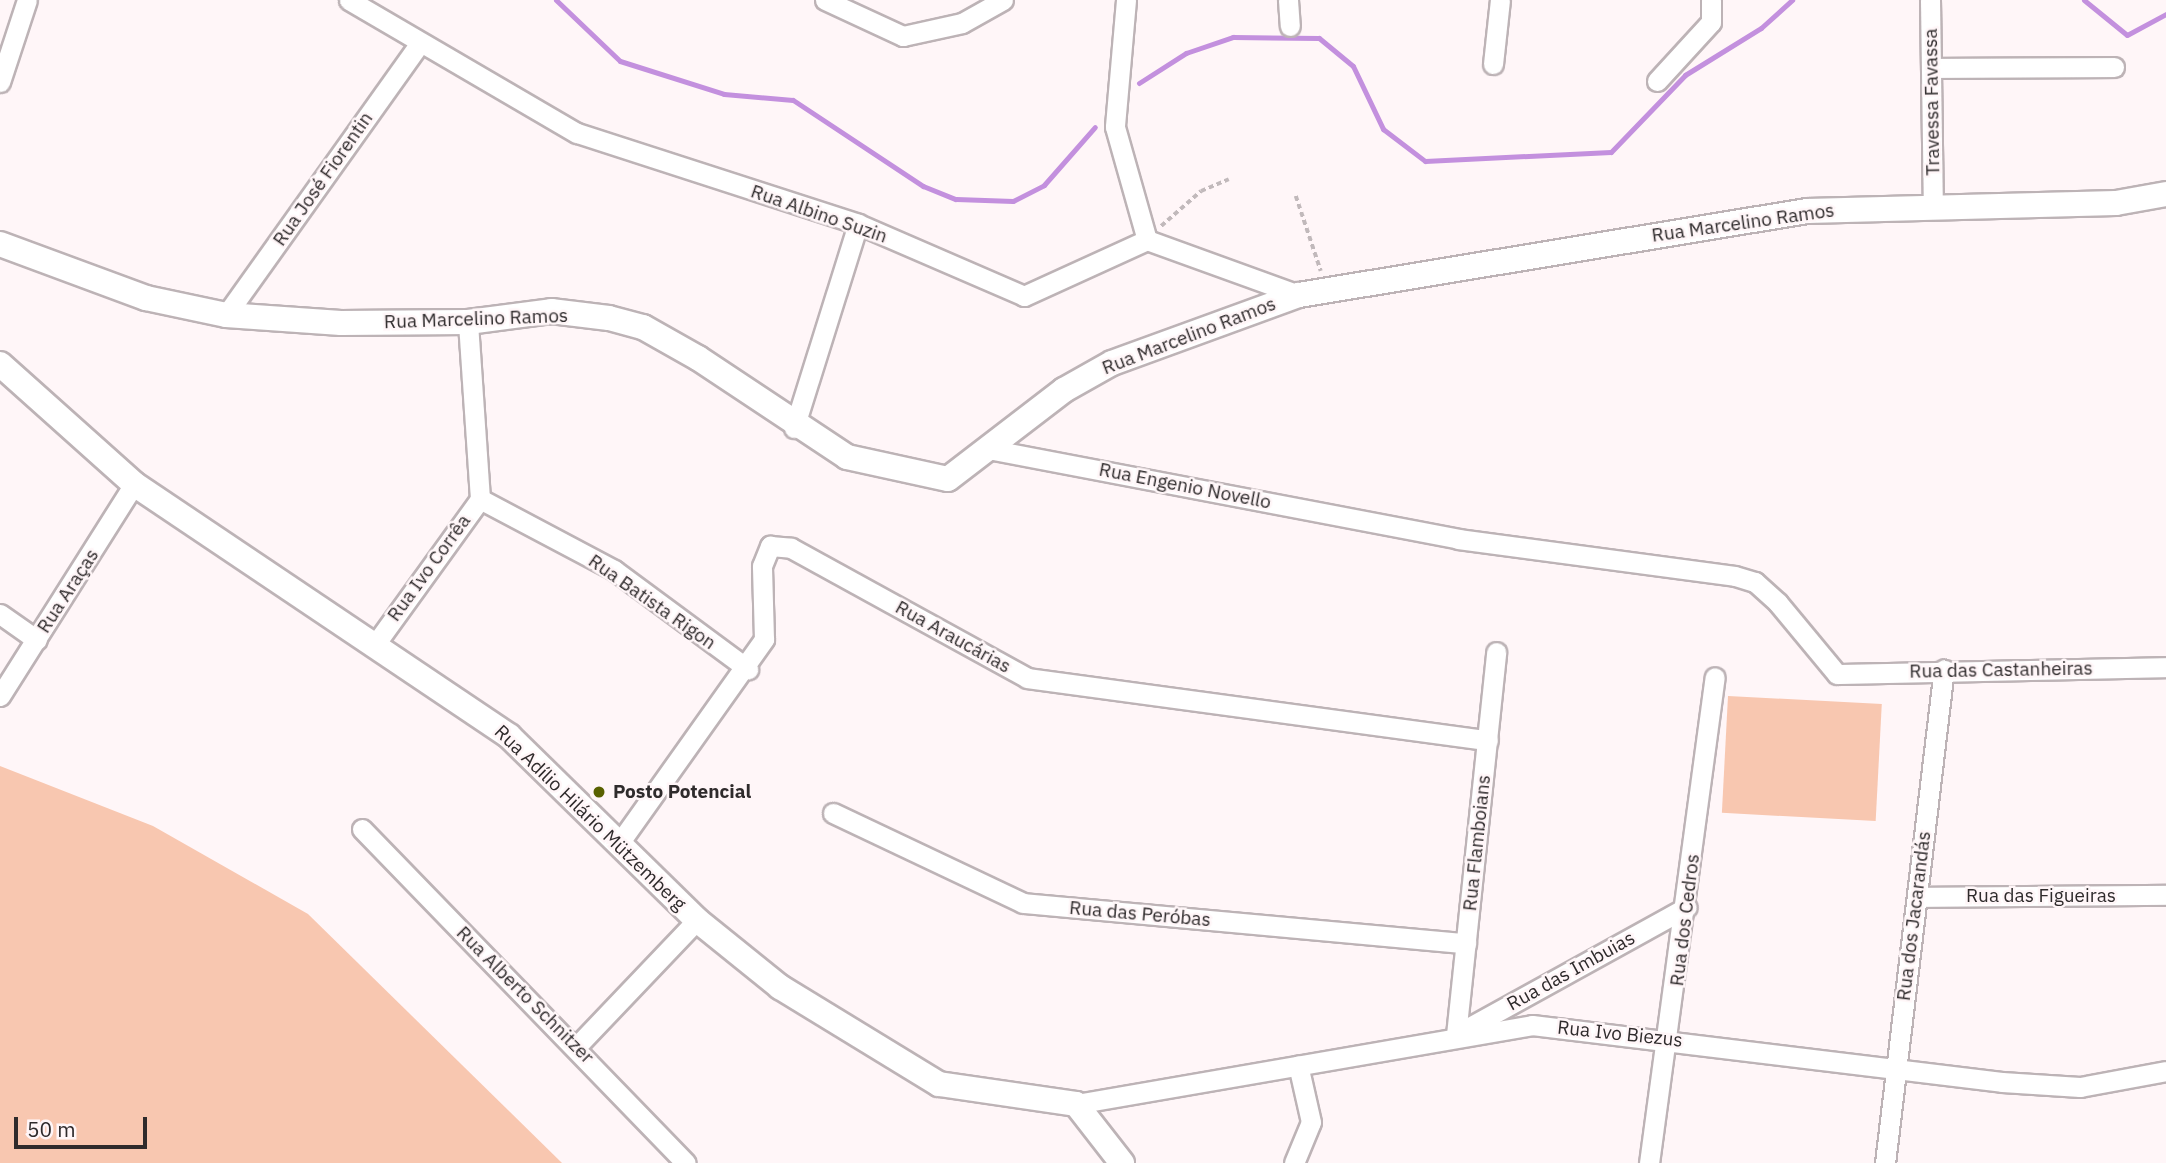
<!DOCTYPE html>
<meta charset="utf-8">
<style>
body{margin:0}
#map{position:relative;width:2166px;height:1163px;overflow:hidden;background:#fff6f8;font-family:"IBM Plex Sans",sans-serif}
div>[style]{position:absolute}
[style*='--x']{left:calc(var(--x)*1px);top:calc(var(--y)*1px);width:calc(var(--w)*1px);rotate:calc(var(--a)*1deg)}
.green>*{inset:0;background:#f8c7b0;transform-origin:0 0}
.stream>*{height:5px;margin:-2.5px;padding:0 2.5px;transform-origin:2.5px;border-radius:2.5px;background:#c390de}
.path>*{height:3.5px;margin-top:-1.75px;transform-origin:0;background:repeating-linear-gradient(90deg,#c1b9bb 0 5px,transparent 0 8.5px)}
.roads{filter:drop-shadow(2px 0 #bdb3b6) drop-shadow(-2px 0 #bdb3b6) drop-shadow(0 2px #bdb3b6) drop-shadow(0 -2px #bdb3b6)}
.minor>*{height:19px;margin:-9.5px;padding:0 9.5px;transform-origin:9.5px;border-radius:9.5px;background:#fff}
.major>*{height:24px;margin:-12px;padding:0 12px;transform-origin:12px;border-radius:12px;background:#fff}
.dots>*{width:19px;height:19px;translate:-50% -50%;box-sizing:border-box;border:4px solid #fff6f8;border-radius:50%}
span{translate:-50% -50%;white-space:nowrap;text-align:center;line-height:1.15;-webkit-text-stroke:5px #fff6f8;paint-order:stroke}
.street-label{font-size:19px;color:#2f2b2c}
.poi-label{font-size:19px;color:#2f2b2c;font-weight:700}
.left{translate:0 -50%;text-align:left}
.scale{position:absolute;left:14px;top:1117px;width:133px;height:32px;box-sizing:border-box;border:4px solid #2f2b2c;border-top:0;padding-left:9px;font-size:21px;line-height:24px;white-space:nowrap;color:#2f2b2c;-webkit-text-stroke:5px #fff6f8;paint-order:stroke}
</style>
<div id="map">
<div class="green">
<i style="left:1728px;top:696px;width:154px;height:117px;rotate:3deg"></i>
<i style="clip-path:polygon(0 766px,153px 826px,308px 914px,562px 1163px,0 1163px)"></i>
</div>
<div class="stream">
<i style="--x:556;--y:0;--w:88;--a:43.6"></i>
<i style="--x:620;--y:61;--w:109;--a:17.6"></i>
<i style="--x:724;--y:94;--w:69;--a:5"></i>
<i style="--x:793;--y:100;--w:156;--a:33.5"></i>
<i style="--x:923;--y:186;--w:35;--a:22"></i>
<i style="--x:956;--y:199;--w:57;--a:2"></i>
<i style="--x:1013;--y:201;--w:35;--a:-27"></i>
<i style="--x:1044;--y:185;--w:77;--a:-48.7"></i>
<i style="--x:2084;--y:0;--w:55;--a:39.1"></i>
<i style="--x:2127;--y:35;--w:44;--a:-28.3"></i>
<i style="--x:1139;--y:83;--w:56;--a:-32.6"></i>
<i style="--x:1186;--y:53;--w:50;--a:-18.8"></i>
<i style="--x:1233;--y:37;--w:86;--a:0.7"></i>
<i style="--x:1319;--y:38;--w:44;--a:39.5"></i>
<i style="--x:1353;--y:66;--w:70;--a:64.5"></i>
<i style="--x:1383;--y:129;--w:53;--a:37.3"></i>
<i style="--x:1425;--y:161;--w:186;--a:-2.8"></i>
<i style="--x:1611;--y:152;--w:107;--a:-46.1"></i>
<i style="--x:1685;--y:75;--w:89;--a:-31.7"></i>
<i style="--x:1761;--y:28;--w:42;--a:-42.1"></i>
</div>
<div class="path">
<i style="--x:1296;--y:196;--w:79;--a:71.6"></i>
<i style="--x:1161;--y:226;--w:53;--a:-41.2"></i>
<i style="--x:1201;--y:191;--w:30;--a:-23"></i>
</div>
<div class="roads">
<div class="minor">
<i style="--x:349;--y:0;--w:264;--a:30.3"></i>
<i style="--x:577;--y:133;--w:295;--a:17.9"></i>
<i style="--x:858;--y:224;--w:181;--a:23.4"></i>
<i style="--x:1024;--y:296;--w:135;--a:-24.5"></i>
<i style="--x:1147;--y:240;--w:162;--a:19.9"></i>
<i style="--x:825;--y:0;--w:86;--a:24.8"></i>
<i style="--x:903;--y:36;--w:60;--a:-12.4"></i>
<i style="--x:962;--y:23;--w:47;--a:-29.3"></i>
<i style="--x:1126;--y:0;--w:127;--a:95"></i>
<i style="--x:1115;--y:127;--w:117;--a:74.2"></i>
<i style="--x:1288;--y:0;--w:26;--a:86"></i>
<i style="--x:1930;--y:0;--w:205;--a:89.2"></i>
<i style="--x:1493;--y:64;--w:64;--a:-83.8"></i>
<i style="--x:1931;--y:68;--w:183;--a:-0.3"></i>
<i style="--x:1657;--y:81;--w:80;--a:-47.5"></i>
<i style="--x:1711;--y:22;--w:22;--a:-90"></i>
<i style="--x:0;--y:82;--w:86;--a:-71.8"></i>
<i style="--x:226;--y:315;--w:334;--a:-54.5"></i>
<i style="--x:794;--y:428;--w:214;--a:-72.6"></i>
<i style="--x:988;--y:449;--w:479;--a:10.8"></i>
<i style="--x:1458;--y:539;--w:279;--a:7.6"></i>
<i style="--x:1735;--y:576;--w:21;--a:17"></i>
<i style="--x:1755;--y:582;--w:31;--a:42"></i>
<i style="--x:1778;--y:603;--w:92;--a:50.3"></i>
<i style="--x:1837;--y:674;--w:329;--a:-1.2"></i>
<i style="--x:480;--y:499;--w:152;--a:27.9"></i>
<i style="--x:614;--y:570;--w:167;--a:36.5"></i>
<i style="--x:0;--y:614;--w:45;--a:35.1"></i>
<i style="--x:374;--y:646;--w:181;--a:-54.2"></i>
<i style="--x:480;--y:499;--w:177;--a:-93.9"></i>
<i style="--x:0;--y:696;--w:251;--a:-57.7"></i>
<i style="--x:833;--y:813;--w:210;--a:25.3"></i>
<i style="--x:1023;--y:903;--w:445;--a:5.2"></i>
<i style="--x:362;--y:829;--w:465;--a:45.9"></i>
<i style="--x:620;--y:842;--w:249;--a:-54.6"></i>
<i style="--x:764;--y:639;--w:73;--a:-91.6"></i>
<i style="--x:762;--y:566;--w:22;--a:-68"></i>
<i style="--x:770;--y:546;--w:21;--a:5"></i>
<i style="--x:791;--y:548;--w:269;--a:28.8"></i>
<i style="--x:1027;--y:678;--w:465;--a:7.7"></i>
<i style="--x:1917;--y:897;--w:249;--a:-0.5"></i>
<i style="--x:1466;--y:1029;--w:252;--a:-28.9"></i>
<i style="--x:1456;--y:1035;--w:385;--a:-84"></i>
<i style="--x:577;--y:1046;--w:174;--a:-46.4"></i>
<i style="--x:1076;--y:1104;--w:463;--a:-9.8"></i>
<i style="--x:1532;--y:1025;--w:473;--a:6.9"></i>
<i style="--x:2002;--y:1082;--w:78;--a:3.7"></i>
<i style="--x:2080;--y:1087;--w:87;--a:-10.5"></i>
<i style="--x:1294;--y:1163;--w:44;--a:-67.5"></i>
<i style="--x:1311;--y:1122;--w:58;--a:-102.8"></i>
<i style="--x:1649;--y:1163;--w:490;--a:-82.3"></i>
<i style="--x:1885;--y:1163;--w:497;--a:-83.2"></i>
</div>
<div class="major">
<i style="--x:0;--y:244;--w:156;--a:20.3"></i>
<i style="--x:146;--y:298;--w:82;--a:12"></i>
<i style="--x:226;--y:315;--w:115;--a:4"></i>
<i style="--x:341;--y:323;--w:127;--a:-0.5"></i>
<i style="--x:468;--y:322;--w:84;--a:-7.5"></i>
<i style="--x:551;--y:311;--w:58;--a:6.9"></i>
<i style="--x:609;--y:318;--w:35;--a:15"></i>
<i style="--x:643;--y:327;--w:63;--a:29.4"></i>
<i style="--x:698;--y:358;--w:179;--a:33.6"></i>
<i style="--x:847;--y:457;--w:103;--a:12.3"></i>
<i style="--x:948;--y:479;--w:146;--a:-37.5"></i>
<i style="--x:1064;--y:390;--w:55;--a:-29.4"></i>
<i style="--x:1112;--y:363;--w:199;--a:-20"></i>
<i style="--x:1299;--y:295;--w:515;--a:-9.39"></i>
<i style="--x:1807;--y:211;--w:309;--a:-1.5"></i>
<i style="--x:2116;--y:203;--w:51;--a:-10.2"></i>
<i style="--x:0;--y:364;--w:180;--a:41.8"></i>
<i style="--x:134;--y:484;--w:452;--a:33.9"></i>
<i style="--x:509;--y:736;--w:263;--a:44.4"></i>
<i style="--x:697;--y:920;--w:107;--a:38.9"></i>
<i style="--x:780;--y:987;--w:186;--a:31.4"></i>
<i style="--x:939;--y:1084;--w:138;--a:8.3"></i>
<i style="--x:1076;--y:1104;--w:75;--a:52.1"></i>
</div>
</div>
<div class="dots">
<i style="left:599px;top:792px;background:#596100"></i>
</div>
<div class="street-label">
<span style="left:1932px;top:102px;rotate:-91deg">Travessa Favassa</span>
<span style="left:323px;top:179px;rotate:-55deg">Rua José Fiorentin</span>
<span style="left:819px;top:214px;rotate:19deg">Rua Albino Suzin</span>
<span style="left:1743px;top:223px;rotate:-8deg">Rua Marcelino Ramos</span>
<span style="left:476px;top:319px;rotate:-2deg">Rua Marcelino Ramos</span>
<span style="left:1189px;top:336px;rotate:-21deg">Rua Marcelino Ramos</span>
<span style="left:1185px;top:486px;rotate:11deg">Rua Engenio Novello</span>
<span style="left:429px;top:568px;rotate:-54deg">Rua Ivo Corrêa</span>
<span style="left:68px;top:591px;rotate:-57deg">Rua Araças</span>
<span style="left:652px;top:602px;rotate:35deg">Rua Batista Rigon</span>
<span style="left:953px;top:637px;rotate:29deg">Rua Araucárias</span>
<span style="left:2001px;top:670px;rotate:-1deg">Rua das Castanheiras</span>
<span style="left:590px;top:818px;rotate:44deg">Rua Adílio Hilário Mützemberg</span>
<span style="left:1477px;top:843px;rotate:-84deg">Rua Flamboians</span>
<span style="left:2041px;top:896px">Rua das Figueiras</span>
<span style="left:1140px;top:914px;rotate:5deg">Rua das Peróbas</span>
<span style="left:1914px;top:916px;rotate:-83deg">Rua dos Jacarandás</span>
<span style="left:1685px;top:920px;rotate:-83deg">Rua dos Cedros</span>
<span style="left:1571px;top:971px;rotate:-29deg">Rua das Imbuias</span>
<span style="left:525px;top:995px;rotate:45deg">Rua Alberto Schnitzer</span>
<span style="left:1620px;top:1034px;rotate:6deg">Rua Ivo Biezus</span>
</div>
<div class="poi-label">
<span class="left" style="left:613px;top:792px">Posto Potencial</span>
</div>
<div class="scale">50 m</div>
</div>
